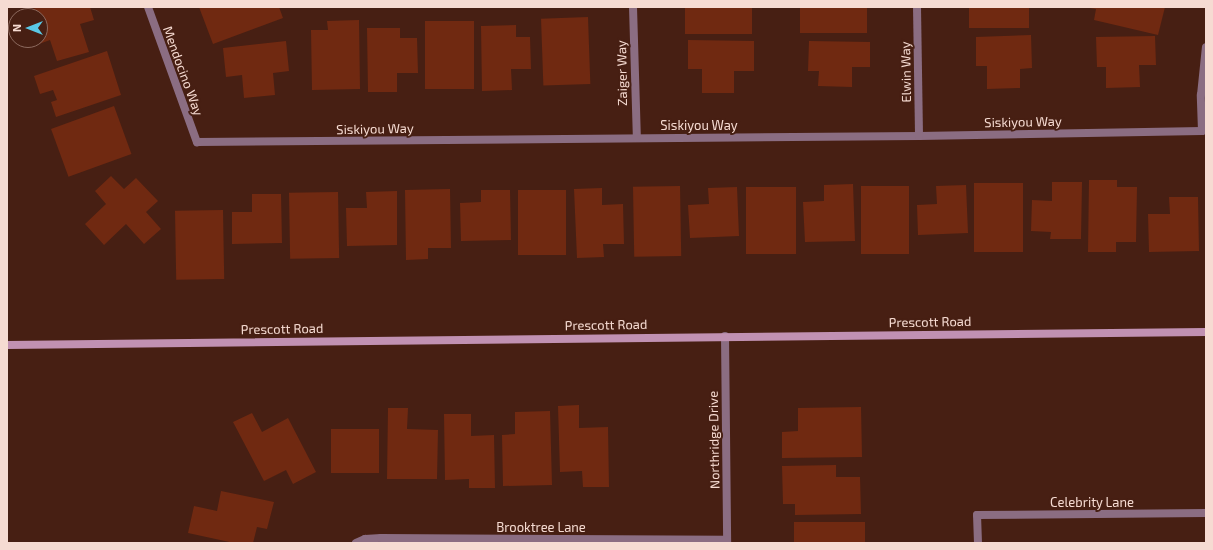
<!DOCTYPE html>
<style>
body{margin:0}
#map{position:relative;width:1213px;height:550px;overflow:hidden;background:#471f13;font-family:"Exo 2",sans-serif}
div>[style]{position:absolute}
[style*='--x']{left:calc(var(--x)*1px);top:calc(var(--y)*1px);width:calc(var(--w)*1px);rotate:calc(var(--a)*1deg)}
.building>*{inset:0;background:#702911;transform-origin:0 0}
.street>*{height:8px;margin:-4px;padding:0 4px;transform-origin:4px;border-radius:4px;background:#8b6d82}
.secondary>*{height:8px;margin:-4px;padding:0 4px;transform-origin:4px;border-radius:4px;background:#c191b2}
span{translate:-50% -50%;white-space:nowrap;text-align:center;line-height:1.15;-webkit-text-stroke:4px #471f13;paint-order:stroke}
.street-label{font-size:13px;color:#f6dbd2}
.frame{position:absolute;inset:0;border:8px solid #f6dbd2;pointer-events:none}
.north{position:absolute;left:8px;top:8px;width:40px;height:40px;box-sizing:border-box;background:#471f13;border:1px solid #8d6a5f;border-radius:50%;rotate:270deg;font-size:11px;font-weight:700;line-height:16px;text-align:center;color:#f6dbd2}
.north::after{content:'';display:block;margin:auto;width:14px;height:18px;background:#5ac8e6;clip-path:polygon(50% 0,100% 100%,50% 72%,0 100%)}
</style>
<div id="map">
<div class="building">
<i style="clip-path:polygon(39px 7px,90px 7px,94px 20px,80px 24px,89px 52px,57px 61px,50px 40px,39px 44px,40px 16px,31px 16px,29px 10px)"></i>
<i style="clip-path:polygon(199px 7px,279px 7px,283px 18px,213px 44px)"></i>
<i style="left:685px;top:7px;width:67px;height:27px"></i>
<i style="left:800px;top:7px;width:67px;height:26px"></i>
<i style="left:969px;top:7px;width:60px;height:21px"></i>
<i style="clip-path:polygon(1165px 7px,1158px 35px,1094px 20px,1096px 9px,1090px 8px)"></i>
<i style="left:588px;top:17px;width:67px;height:47px;rotate:88deg"></i>
<i style="clip-path:polygon(359px 20px,360px 89px,312px 90px,311px 30px,328px 30px,327px 21px)"></i>
<i style="left:425px;top:21px;width:49px;height:68px"></i>
<i style="clip-path:polygon(516px 25px,516px 37px,530px 37px,531px 69px,511px 69px,512px 90px,482px 91px,481px 26px)"></i>
<i style="clip-path:polygon(367px 28px,400px 28px,400px 38px,417px 38px,418px 73px,397px 73px,397px 92px,368px 92px)"></i>
<i style="clip-path:polygon(1031px 35px,1032px 68px,1020px 69px,1020px 88px,987px 89px,987px 66px,976px 66px,976px 37px)"></i>
<i style="clip-path:polygon(1155px 36px,1156px 65px,1139px 65px,1140px 87px,1106px 88px,1106px 67px,1097px 67px,1096px 37px)"></i>
<i style="clip-path:polygon(688px 40px,754px 41px,754px 71px,734px 71px,734px 93px,702px 93px,702px 69px,688px 69px)"></i>
<i style="clip-path:polygon(286px 41px,289px 71px,273px 73px,275px 95px,244px 98px,242px 75px,226px 77px,223px 48px)"></i>
<i style="clip-path:polygon(809px 41px,870px 42px,870px 67px,852px 67px,852px 87px,818px 86px,819px 71px,808px 71px)"></i>
<i style="clip-path:polygon(107px 51px,121px 95px,56px 117px,51px 102px,57px 100px,53px 90px,40px 94px,34px 76px)"></i>
<i style="left:114px;top:106px;width:51px;height:67px;rotate:70deg"></i>
<i style="clip-path:polygon(111px 176px,124px 189px,136px 178px,158px 201px,146px 212px,161px 229px,144px 244px,126px 224px,104px 245px,85px 224px,106px 204px,95px 191px)"></i>
<i style="clip-path:polygon(1089px 180px,1117px 180px,1117px 187px,1137px 187px,1136px 242px,1116px 242px,1116px 252px,1088px 252px)"></i>
<i style="clip-path:polygon(1052px 182px,1082px 182px,1081px 239px,1050px 239px,1051px 232px,1031px 231px,1032px 200px,1052px 201px)"></i>
<i style="left:974px;top:183px;width:49px;height:69px"></i>
<i style="clip-path:polygon(853px 184px,855px 241px,805px 242px,803px 202px,824px 201px,824px 185px)"></i>
<i style="clip-path:polygon(966px 185px,968px 233px,918px 235px,917px 205px,937px 204px,936px 186px)"></i>
<i style="left:680px;top:186px;width:70px;height:47px;rotate:89deg"></i>
<i style="left:861px;top:186px;width:48px;height:68px"></i>
<i style="clip-path:polygon(737px 187px,739px 236px,690px 238px,688px 205px,709px 204px,708px 188px)"></i>
<i style="left:746px;top:187px;width:50px;height:67px"></i>
<i style="clip-path:polygon(602px 188px,602px 205px,623px 204px,624px 244px,603px 244px,604px 257px,577px 258px,574px 189px)"></i>
<i style="clip-path:polygon(450px 189px,451px 248px,428px 248px,428px 259px,406px 260px,405px 190px)"></i>
<i style="clip-path:polygon(481px 190px,510px 190px,511px 240px,461px 241px,460px 203px,481px 202px)"></i>
<i style="left:518px;top:190px;width:48px;height:65px"></i>
<i style="clip-path:polygon(397px 191px,397px 245px,347px 246px,346px 208px,367px 208px,366px 192px)"></i>
<i style="left:338px;top:192px;width:66px;height:49px;rotate:89deg"></i>
<i style="clip-path:polygon(252px 194px,281px 194px,282px 243px,232px 244px,232px 212px,252px 212px)"></i>
<i style="clip-path:polygon(1169px 197px,1198px 197px,1199px 251px,1149px 252px,1148px 214px,1170px 214px)"></i>
<i style="left:223px;top:210px;width:69px;height:48px;rotate:89deg"></i>
<i style="clip-path:polygon(579px 405px,579px 428px,608px 427px,609px 487px,583px 487px,582px 471px,560px 472px,558px 406px)"></i>
<i style="clip-path:polygon(861px 407px,862px 457px,782px 458px,782px 432px,798px 431px,798px 408px)"></i>
<i style="clip-path:polygon(388px 408px,408px 408px,407px 429px,438px 430px,437px 479px,387px 479px)"></i>
<i style="clip-path:polygon(550px 411px,552px 485px,503px 486px,502px 435px,515px 434px,515px 412px)"></i>
<i style="clip-path:polygon(252px 413px,262px 432px,288px 418px,316px 472px,293px 484px,286px 470px,264px 481px,233px 422px)"></i>
<i style="clip-path:polygon(444px 414px,471px 414px,471px 436px,494px 435px,495px 488px,469px 488px,469px 479px,445px 480px)"></i>
<i style="left:331px;top:429px;width:48px;height:44px"></i>
<i style="clip-path:polygon(836px 465px,836px 477px,860px 477px,861px 514px,795px 515px,795px 504px,783px 504px,782px 466px)"></i>
<i style="clip-path:polygon(221px 491px,274px 502px,267px 529px,257px 527px,253px 543px,234px 543px,188px 533px,194px 506px,217px 511px)"></i>
<i style="left:865px;top:522px;width:21px;height:71px;rotate:90deg"></i>
</div>
<div class="street">
<i style="--x:148;--y:7;--w:144;--a:70.1"></i>
<i style="--x:197;--y:142;--w:722;--a:-0.48"></i>
<i style="--x:919;--y:136;--w:283;--a:-1"></i>
<i style="--x:1202;--y:131;--w:36;--a:-92"></i>
<i style="--x:1201;--y:95;--w:48;--a:-84.1"></i>
<i style="--x:633;--y:7;--w:131;--a:88.3"></i>
<i style="--x:917;--y:7;--w:129;--a:89.1"></i>
<i style="--x:725;--y:336;--w:207;--a:89.4"></i>
<i style="--x:356;--y:543;--w:10;--a:-24"></i>
<i style="--x:365;--y:539;--w:16;--a:-4"></i>
<i style="--x:381;--y:538;--w:346;--a:0.3"></i>
<i style="--x:978;--y:543;--w:28;--a:-92"></i>
<i style="--x:977;--y:515;--w:229;--a:-0.5"></i>
</div>
<div class="secondary">
<i style="--x:7;--y:345;--w:1199;--a:-0.62"></i>
</div>
<div class="street-label">
<span style="left:183px;top:71px;rotate:70deg">Mendocino Way</span>
<span style="left:906px;top:72px;rotate:-91deg">Elwin Way</span>
<span style="left:622px;top:73px;rotate:-91deg">Zaiger Way</span>
<span style="left:1023px;top:122px;rotate:-1deg">Siskiyou Way</span>
<span style="left:699px;top:125px">Siskiyou Way</span>
<span style="left:375px;top:129px;rotate:-1deg">Siskiyou Way</span>
<span style="left:930px;top:322px;rotate:-1deg">Prescott Road</span>
<span style="left:606px;top:325px;rotate:-1deg">Prescott Road</span>
<span style="left:282px;top:329px;rotate:-1deg">Prescott Road</span>
<span style="left:714px;top:440px;rotate:-91deg">Northridge Drive</span>
<span style="left:1092px;top:502px">Celebrity Lane</span>
<span style="left:541px;top:527px">Brooktree Lane</span>
</div>
<div class="frame"></div>
<div class="north">N</div>
</div>
